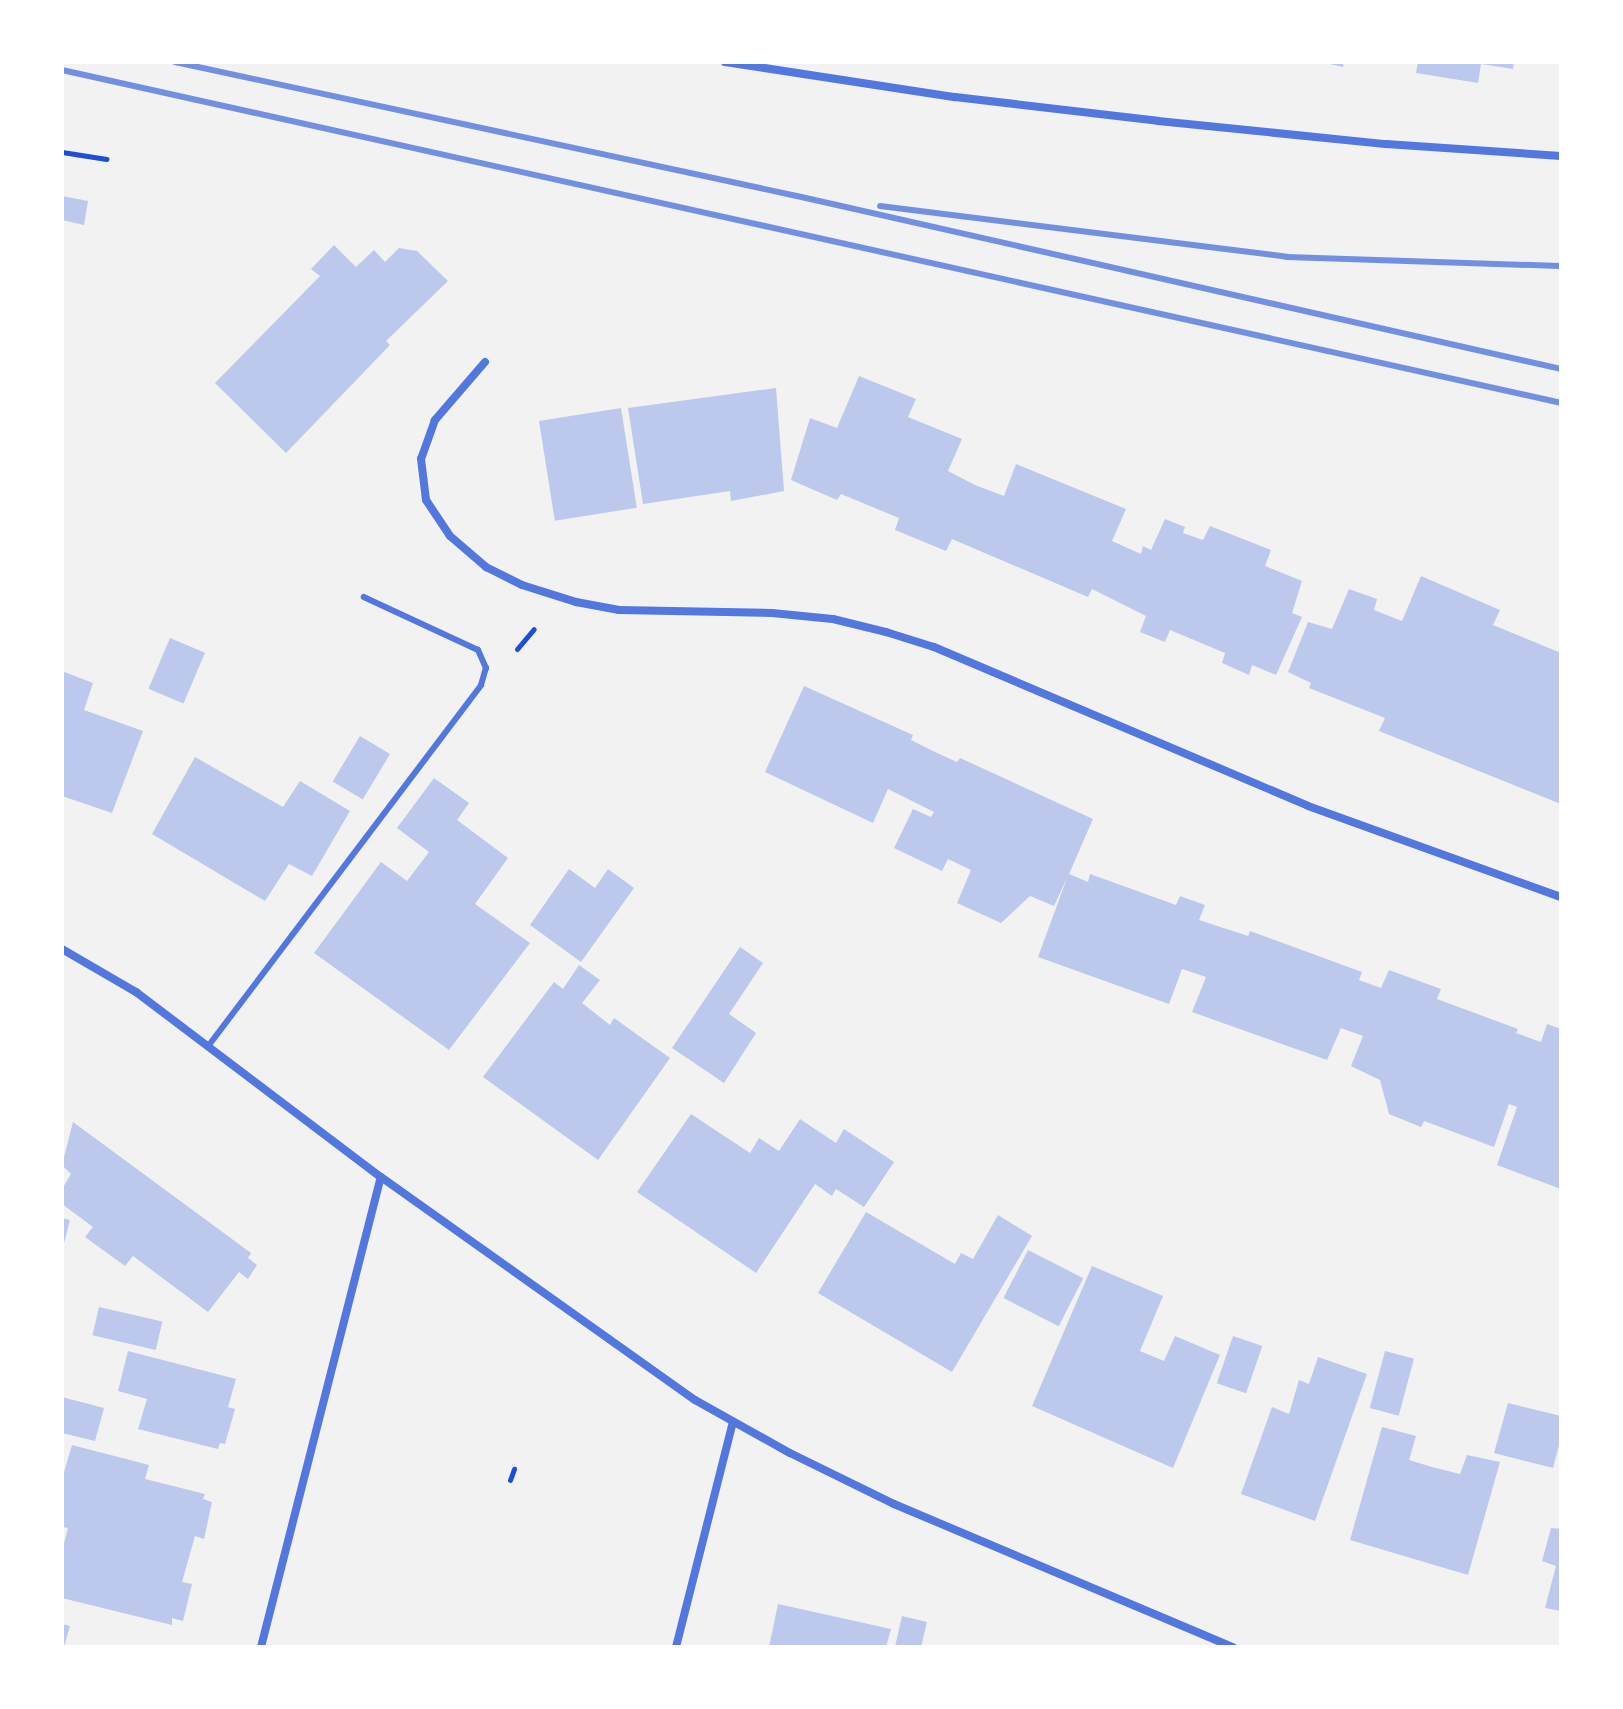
<!DOCTYPE html>
<style>
body{margin:0}
#map{position:relative;width:1623px;height:1709px;overflow:hidden;background:#f2f2f2;font-family:"Fira Sans Condensed",sans-serif}
div>[style]{position:absolute}
[style*='--x']{left:calc(var(--x)*1px);top:calc(var(--y)*1px);width:calc(var(--w)*1px);rotate:calc(var(--a)*1deg)}
.building>*{inset:0;background:#bdc9ec;transform-origin:0 0}
.path>*{height:5px;margin:-2.5px;padding:0 2.5px;transform-origin:2.5px;border-radius:2.5px;background:#1d4ed8}
.service>*{height:6px;margin:-3px;padding:0 3px;transform-origin:3px;border-radius:3px;background:#5277de}
.minor>*{height:8px;margin:-4px;padding:0 4px;transform-origin:4px;border-radius:4px;background:#5277de}
.rail>*{height:6px;margin:-3px;padding:0 3px;transform-origin:3px;border-radius:3px;background:#7290e2}
span{translate:-50% -50%;white-space:nowrap;text-align:center;line-height:1.15;-webkit-text-stroke:6px #fff;paint-order:stroke}
.frame{position:absolute;inset:0;border:64px solid #fff;pointer-events:none}
</style>
<div id="map">
<div class="building">
<i style="clip-path:polygon(1321px 62px,1344px 62px,1343px 67px)"></i>
<i style="clip-path:polygon(1418px 62px,1514px 62px,1513px 69px,1481px 64px,1478px 83px,1416px 73px)"></i>
<i style="clip-path:polygon(62px 196px,88px 201px,84px 225px,62px 220px)"></i>
<i style="clip-path:polygon(334px 245px,356px 267px,374px 250px,385px 262px,399px 248px,417px 251px,448px 281px,386px 341px,390px 345px,286px 453px,215px 383px,320px 276px,311px 269px)"></i>
<i style="clip-path:polygon(859px 376px,916px 399px,908px 417px,962px 439px,948px 471px,975px 485px,1004px 496px,1016px 464px,1126px 509px,1112px 541px,1141px 554px,1143px 546px,1151px 550px,1165px 519px,1185px 527px,1183px 533px,1203px 540px,1210px 526px,1271px 550px,1265px 566px,1302px 581px,1292px 613px,1302px 617px,1276px 675px,1252px 665px,1249px 675px,1222px 663px,1225px 653px,1170px 630px,1165px 642px,1140px 632px,1146px 616px,1092px 589px,1088px 597px,952px 539px,946px 551px,895px 530px,899px 518px,841px 494px,837px 500px,791px 480px,810px 418px,837px 428px)"></i>
<i style="clip-path:polygon(776px 388px,784px 491px,731px 501px,730px 491px,643px 504px,628px 408px)"></i>
<i style="left:621px;top:408px;width:101px;height:83px;rotate:81deg"></i>
<i style="clip-path:polygon(1421px 576px,1500px 610px,1493px 625px,1561px 653px,1561px 804px,1379px 731px,1385px 718px,1309px 688px,1311px 683px,1288px 672px,1308px 622px,1332px 629px,1349px 589px,1377px 599px,1374px 610px,1402px 621px)"></i>
<i style="left:170px;top:638px;width:38px;height:55px;rotate:23deg"></i>
<i style="clip-path:polygon(62px 671px,93px 683px,84px 710px,143px 731px,112px 813px,62px 796px)"></i>
<i style="clip-path:polygon(804px 686px,913px 735px,911px 740px,935px 752px,957px 762px,960px 758px,1093px 819px,1069px 874px,1088px 882px,1090px 874px,1176px 905px,1180px 896px,1205px 905px,1199px 920px,1248px 936px,1250px 931px,1362px 972px,1359px 980px,1381px 988px,1389px 970px,1441px 989px,1437px 999px,1518px 1029px,1516px 1033px,1541px 1042px,1547px 1024px,1561px 1029px,1561px 1189px,1497px 1165px,1517px 1107px,1509px 1104px,1494px 1147px,1424px 1121px,1421px 1127px,1389px 1114px,1380px 1080px,1351px 1066px,1363px 1036px,1341px 1028px,1327px 1060px,1192px 1012px,1206px 977px,1182px 969px,1169px 1004px,1038px 957px,1067px 878px,1054px 906px,1030px 896px,1001px 923px,957px 903px,971px 870px,948px 859px,942px 871px,894px 848px,913px 809px,931px 817px,934px 812px,888px 789px,873px 823px,765px 772px)"></i>
<i style="left:360px;top:736px;width:35px;height:53px;rotate:31deg"></i>
<i style="clip-path:polygon(195px 757px,283px 807px,300px 781px,350px 811px,312px 876px,289px 864px,265px 901px,152px 834px)"></i>
<i style="clip-path:polygon(434px 778px,469px 803px,457px 820px,508px 858px,475px 904px,530px 943px,449px 1050px,314px 953px,381px 862px,407px 881px,429px 852px,397px 828px)"></i>
<i style="clip-path:polygon(569px 869px,595px 888px,608px 869px,634px 888px,581px 962px,530px 925px)"></i>
<i style="clip-path:polygon(740px 947px,763px 963px,729px 1014px,756px 1033px,724px 1083px,672px 1048px)"></i>
<i style="clip-path:polygon(579px 965px,600px 980px,582px 1003px,610px 1025px,614px 1018px,670px 1058px,598px 1160px,483px 1077px,554px 982px,563px 989px)"></i>
<i style="clip-path:polygon(691px 1114px,750px 1153px,759px 1138px,779px 1151px,800px 1119px,836px 1143px,844px 1129px,894px 1162px,864px 1207px,836px 1189px,832px 1196px,815px 1184px,756px 1273px,637px 1192px)"></i>
<i style="clip-path:polygon(73px 1122px,251px 1253px,248px 1258px,257px 1265px,248px 1279px,239px 1272px,208px 1312px,133px 1256px,125px 1266px,85px 1237px,93px 1227px,62px 1204px,62px 1189px,71px 1174px,62px 1165px)"></i>
<i style="clip-path:polygon(866px 1212px,955px 1264px,961px 1253px,973px 1259px,998px 1215px,1032px 1236px,952px 1372px,818px 1293px)"></i>
<i style="clip-path:polygon(62px 1218px,70px 1220px,63px 1247px,62px 1247px)"></i>
<i style="left:1028px;top:1250px;width:62px;height:54px;rotate:27deg"></i>
<i style="clip-path:polygon(1092px 1266px,1163px 1296px,1140px 1351px,1164px 1361px,1175px 1336px,1220px 1355px,1173px 1468px,1032px 1406px)"></i>
<i style="left:99px;top:1307px;width:65px;height:29px;rotate:13deg"></i>
<i style="left:1233px;top:1336px;width:31px;height:50px;rotate:19deg"></i>
<i style="clip-path:polygon(128px 1351px,236px 1379px,228px 1407px,235px 1409px,225px 1444px,220px 1443px,218px 1449px,138px 1429px,147px 1399px,118px 1391px)"></i>
<i style="left:1385px;top:1351px;width:30px;height:59px;rotate:15deg"></i>
<i style="clip-path:polygon(1318px 1357px,1367px 1374px,1315px 1521px,1241px 1494px,1272px 1407px,1289px 1414px,1299px 1380px,1309px 1384px)"></i>
<i style="clip-path:polygon(62px 1397px,104px 1408px,95px 1441px,62px 1433px)"></i>
<i style="clip-path:polygon(1508px 1403px,1561px 1416px,1561px 1437px,1553px 1468px,1494px 1453px)"></i>
<i style="clip-path:polygon(1382px 1427px,1416px 1436px,1409px 1460px,1432px 1467px,1460px 1474px,1467px 1455px,1500px 1462px,1468px 1575px,1350px 1540px)"></i>
<i style="clip-path:polygon(72px 1445px,149px 1465px,145px 1479px,205px 1494px,203px 1499px,212px 1502px,204px 1539px,195px 1536px,182px 1582px,192px 1584px,183px 1621px,172px 1618px,172px 1625px,62px 1598px,62px 1551px,68px 1528px,62px 1527px,62px 1479px)"></i>
<i style="clip-path:polygon(1551px 1528px,1561px 1529px,1561px 1611px,1545px 1608px,1556px 1566px,1542px 1561px)"></i>
<i style="clip-path:polygon(778px 1604px,891px 1629px,886px 1647px,769px 1647px)"></i>
<i style="clip-path:polygon(902px 1616px,927px 1622px,921px 1647px,895px 1647px)"></i>
<i style="clip-path:polygon(62px 1624px,70px 1626px,64px 1647px,62px 1647px)"></i>
</div>
<div class="path">
<i style="--x:62;--y:152;--w:45;--a:9"></i>
<i style="--x:517;--y:649;--w:26;--a:-50"></i>
<i style="--x:510;--y:1480;--w:12;--a:-70"></i>
</div>
<div class="service">
<i style="--x:209;--y:1045;--w:451;--a:-52.9"></i>
<i style="--x:481;--y:685;--w:18;--a:-74"></i>
<i style="--x:486;--y:668;--w:20;--a:-114"></i>
<i style="--x:478;--y:650;--w:126;--a:-155.1"></i>
</div>
<div class="minor">
<i style="--x:725;--y:62;--w:233;--a:8.7"></i>
<i style="--x:955;--y:97;--w:204;--a:6.7"></i>
<i style="--x:1158;--y:121;--w:229;--a:5.8"></i>
<i style="--x:1386;--y:144;--w:175;--a:3.9"></i>
<i style="--x:485;--y:362;--w:77;--a:130.8"></i>
<i style="--x:435;--y:420;--w:41;--a:109.7"></i>
<i style="--x:421;--y:459;--w:41;--a:83"></i>
<i style="--x:426;--y:500;--w:43;--a:56.3"></i>
<i style="--x:450;--y:536;--w:48;--a:40.7"></i>
<i style="--x:486;--y:567;--w:40;--a:26.6"></i>
<i style="--x:522;--y:585;--w:57;--a:17.5"></i>
<i style="--x:576;--y:602;--w:44;--a:10.5"></i>
<i style="--x:619;--y:610;--w:153;--a:1.1"></i>
<i style="--x:772;--y:613;--w:61;--a:5.6"></i>
<i style="--x:833;--y:619;--w:55;--a:13.8"></i>
<i style="--x:886;--y:632;--w:50;--a:17.4"></i>
<i style="--x:934;--y:647;--w:406;--a:23"></i>
<i style="--x:1308;--y:806;--w:269;--a:19.8"></i>
<i style="--x:62;--y:949;--w:86;--a:30.2"></i>
<i style="--x:136;--y:992;--w:307;--a:37.1"></i>
<i style="--x:381;--y:1177;--w:385;--a:35.4"></i>
<i style="--x:695;--y:1400;--w:109;--a:29.2"></i>
<i style="--x:790;--y:1453;--w:116;--a:26.1"></i>
<i style="--x:894;--y:1504;--w:368;--a:22.9"></i>
<i style="--x:261;--y:1647;--w:485;--a:-75.7"></i>
<i style="--x:676;--y:1647;--w:232;--a:-75.8"></i>
</div>
<div class="rail">
<i style="--x:175;--y:62;--w:636;--a:12.16"></i>
<i style="--x:797;--y:196;--w:783;--a:12.76"></i>
<i style="--x:62;--y:70;--w:1536;--a:12.52"></i>
<i style="--x:880;--y:206;--w:410;--a:7.1"></i>
<i style="--x:1287;--y:257;--w:274;--a:1.9"></i>
</div>
<div class="frame"></div>
</div>
